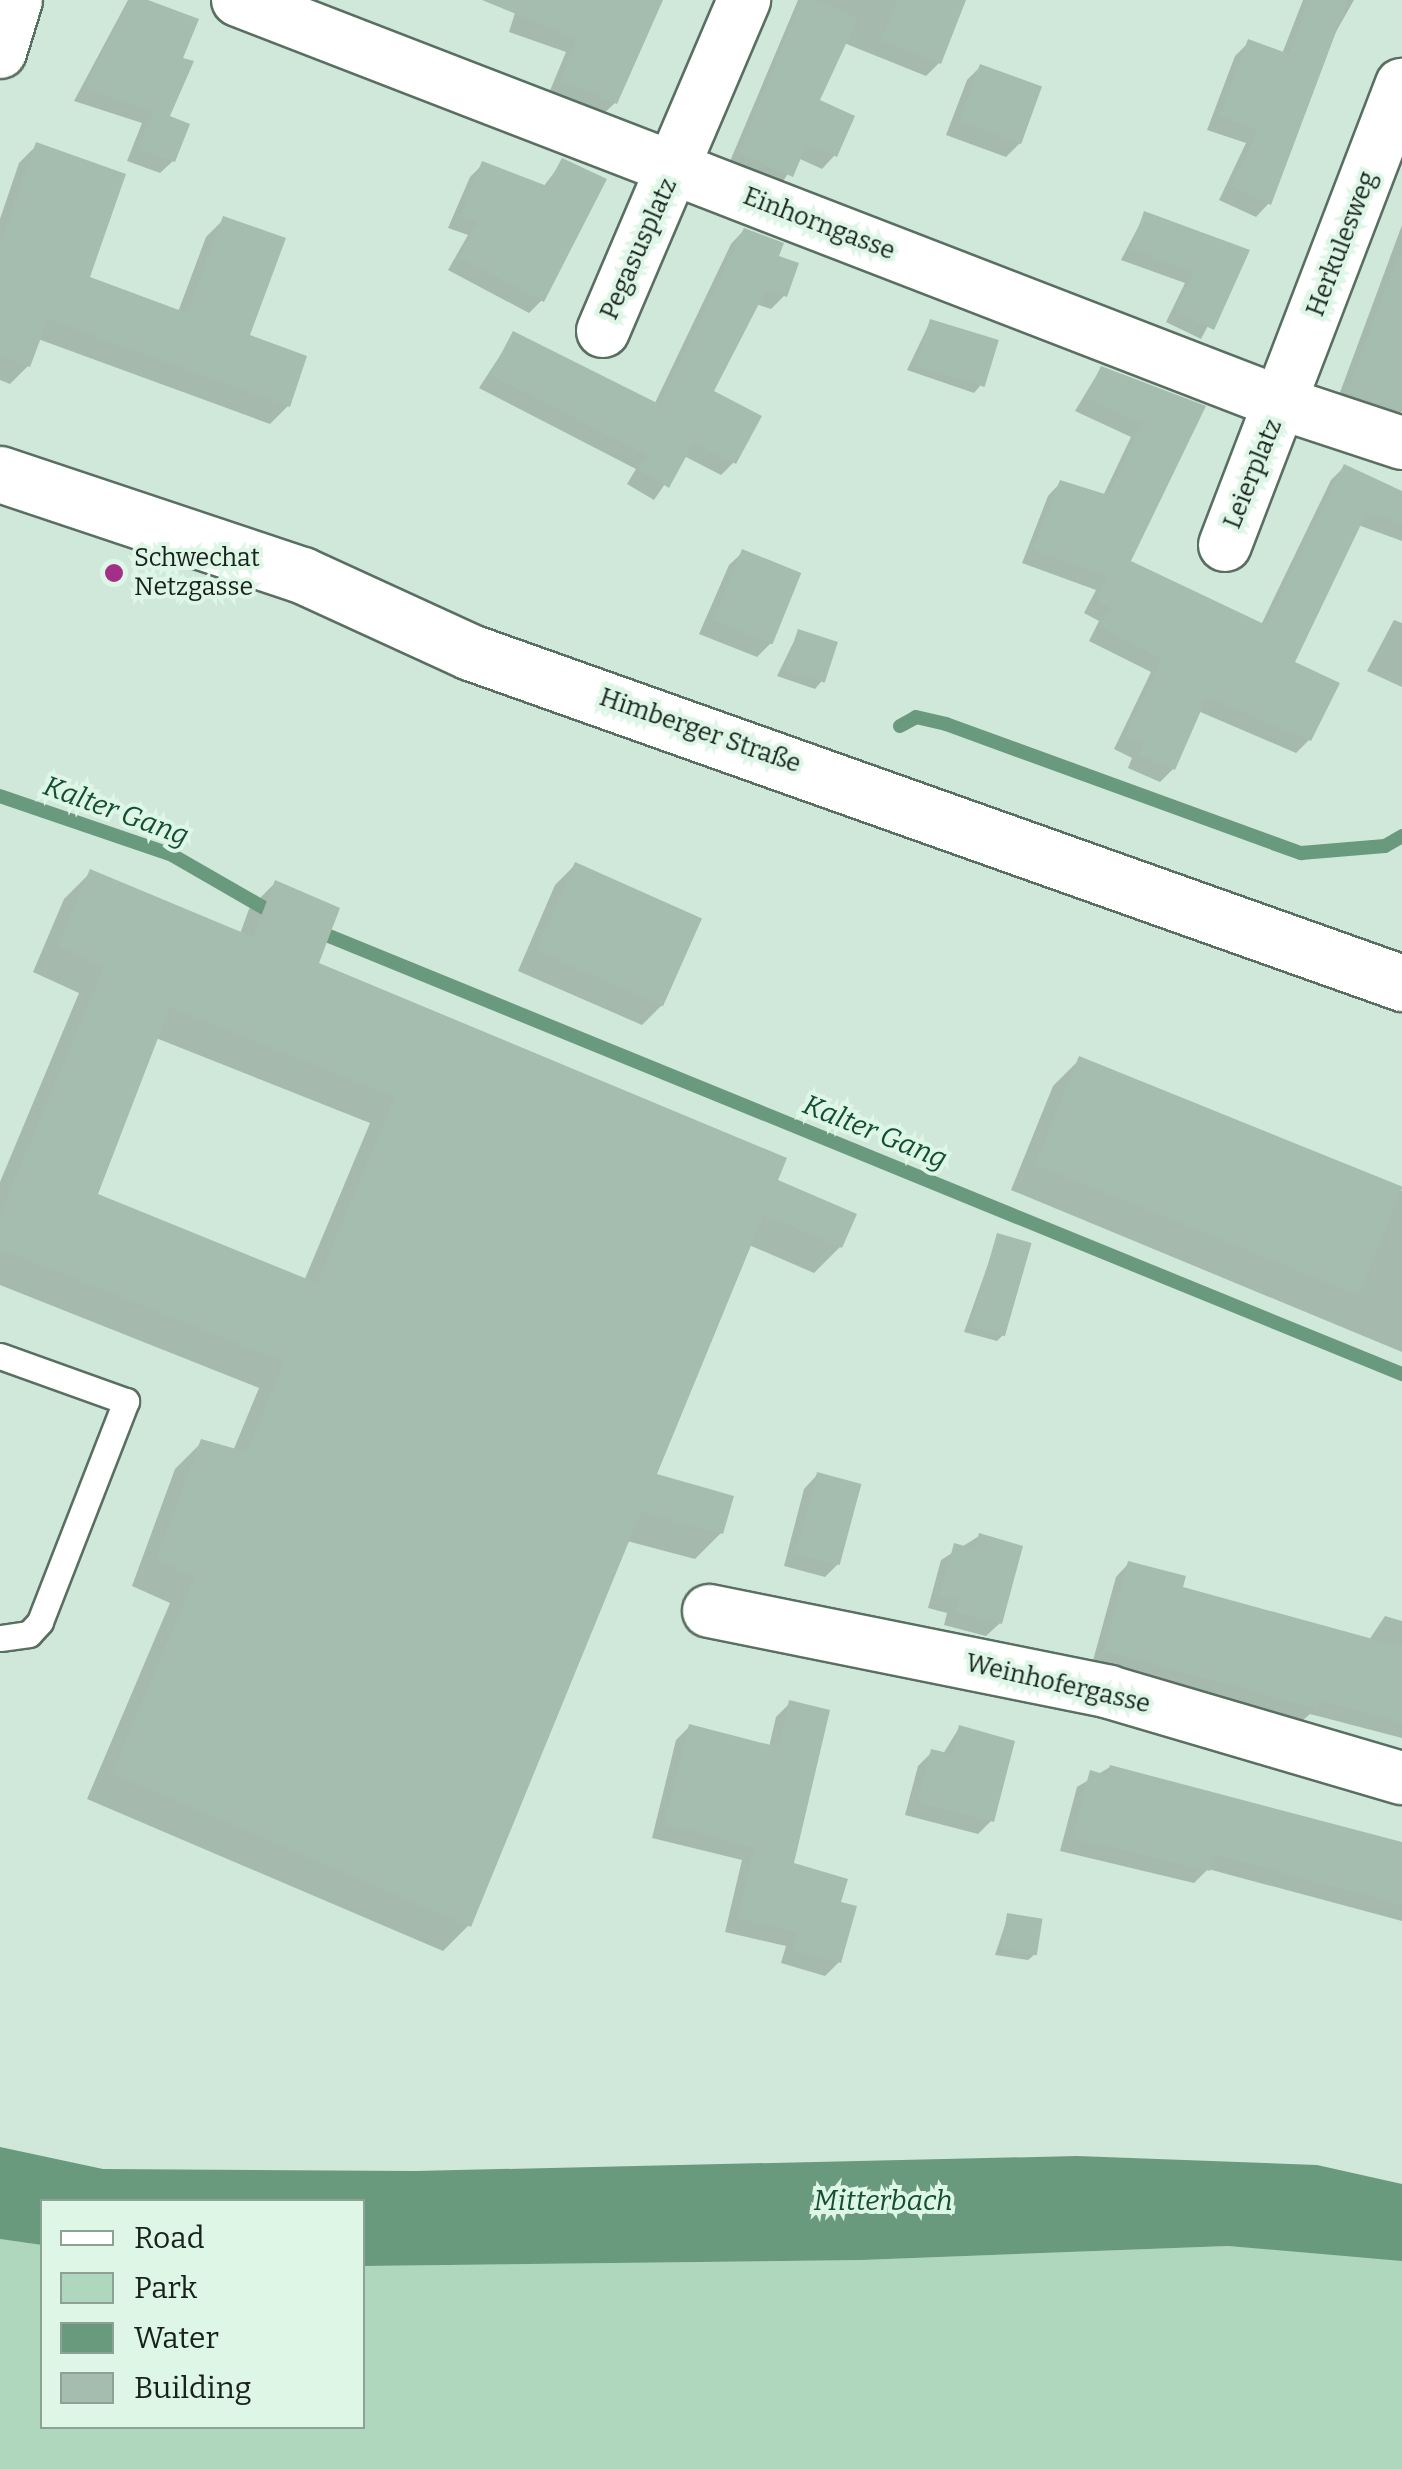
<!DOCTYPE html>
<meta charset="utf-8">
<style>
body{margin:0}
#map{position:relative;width:1402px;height:2469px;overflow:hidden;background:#d0e8d9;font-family:Bitter,serif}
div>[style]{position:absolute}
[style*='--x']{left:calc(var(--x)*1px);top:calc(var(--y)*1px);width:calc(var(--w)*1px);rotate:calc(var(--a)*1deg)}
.green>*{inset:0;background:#aed7be}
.water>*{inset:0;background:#6a9a7e}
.shadow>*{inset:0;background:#0003}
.stream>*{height:14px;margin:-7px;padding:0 7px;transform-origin:7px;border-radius:7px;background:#6a9a7e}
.building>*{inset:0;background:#a5bdae;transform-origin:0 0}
.roads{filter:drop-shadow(2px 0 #596f61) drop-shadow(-2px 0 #596f61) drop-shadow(0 2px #596f61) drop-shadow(0 -2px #596f61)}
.lane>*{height:25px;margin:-12.5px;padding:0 12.5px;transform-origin:12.5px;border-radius:12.5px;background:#fff}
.street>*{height:52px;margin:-26px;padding:0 26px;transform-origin:26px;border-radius:26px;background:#fff}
.secondary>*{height:55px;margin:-27.5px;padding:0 27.5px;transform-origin:27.5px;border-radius:27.5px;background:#fff}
.dots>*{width:28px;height:28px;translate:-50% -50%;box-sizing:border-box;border:5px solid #ddf6e6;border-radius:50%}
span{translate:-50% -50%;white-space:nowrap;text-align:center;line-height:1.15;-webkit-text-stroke:8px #ddf6e6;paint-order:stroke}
.street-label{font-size:25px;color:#18211b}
.poi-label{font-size:25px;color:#18211b}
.left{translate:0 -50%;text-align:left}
.water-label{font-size:28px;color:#134e31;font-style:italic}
.legend{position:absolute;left:40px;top:2199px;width:325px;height:230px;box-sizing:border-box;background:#ddf6e6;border:2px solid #8ea195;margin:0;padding:12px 18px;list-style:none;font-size:30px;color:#18211b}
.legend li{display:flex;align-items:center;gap:20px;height:50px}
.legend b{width:50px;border:2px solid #8ea195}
</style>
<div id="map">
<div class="green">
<i style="clip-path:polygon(0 2239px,42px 2245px,42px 2426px,362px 2426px,363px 2266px,862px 2260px,1228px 2246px,1392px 2258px,1402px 2261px,1402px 2469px,0 2469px)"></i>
</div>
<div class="water">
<i style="clip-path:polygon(0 2147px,103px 2169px,415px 2171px,1077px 2156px,1317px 2165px,1402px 2184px,1402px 2261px,1228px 2246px,862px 2260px,363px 2266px,362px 2202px,42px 2202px,42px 2245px,0 2239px)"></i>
</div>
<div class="shadow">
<i style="clip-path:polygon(128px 0,141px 0,180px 59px,169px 118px,173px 161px,160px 173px,127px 161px,142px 123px,74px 101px)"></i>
<i style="clip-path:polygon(519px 0,658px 0,615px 103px,602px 115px,549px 93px,566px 52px,509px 32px)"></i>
<i style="clip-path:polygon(798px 0,950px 0,939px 63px,926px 76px,844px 43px,817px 101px,852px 117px,834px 156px,822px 169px,798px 158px,778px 189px,728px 166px)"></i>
<i style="clip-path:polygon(1303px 0,1354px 0,1329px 44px,1269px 203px,1256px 217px,1219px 200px,1246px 143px,1207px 130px,1235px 56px,1249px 42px,1282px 54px)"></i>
<i style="clip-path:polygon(980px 67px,1020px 143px,1006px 157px,946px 135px,967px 80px)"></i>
<i style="clip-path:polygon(37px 145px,87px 279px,178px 312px,206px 237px,224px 219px,246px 337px,288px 406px,270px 424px,38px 339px,28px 366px,10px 384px,0 380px,0 219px,19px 163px)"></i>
<i style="clip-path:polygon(563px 161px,542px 300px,529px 313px,448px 270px,468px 235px,448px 228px,470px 177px,483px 164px,543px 187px)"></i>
<i style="clip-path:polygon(1145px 214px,1247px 252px,1201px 339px,1166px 322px,1185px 283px,1121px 260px)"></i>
<i style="clip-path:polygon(1402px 225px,1402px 411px,1389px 424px,1335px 406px)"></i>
<i style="clip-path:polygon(744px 230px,776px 258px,784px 296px,771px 309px,756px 304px,711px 392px,734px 462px,721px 475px,684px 456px,654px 500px,627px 484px,636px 469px,479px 388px,514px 334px,654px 405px,731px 244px)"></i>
<i style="clip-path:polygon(930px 322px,980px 386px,974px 393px,907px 370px)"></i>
<i style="clip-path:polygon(1101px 368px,1202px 407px,1128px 562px,1261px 625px,1331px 480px,1344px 467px,1402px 494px,1402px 541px,1358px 525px,1291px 663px,1309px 740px,1296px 753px,1198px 711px,1173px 769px,1160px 782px,1128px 768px,1132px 758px,1114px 749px,1151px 672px,1089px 641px,1099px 621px,1084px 613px,1096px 590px,1022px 563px,1048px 496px,1061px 482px,1103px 496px,1131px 437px,1075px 411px)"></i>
<i style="clip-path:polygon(743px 552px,771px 643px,757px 657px,699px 634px,729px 565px)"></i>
<i style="clip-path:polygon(1394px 620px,1402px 623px,1402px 687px,1367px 671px)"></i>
<i style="clip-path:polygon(799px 631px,821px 682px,815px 689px,777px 676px)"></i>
<i style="clip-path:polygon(575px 865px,662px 1005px,642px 1025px,518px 971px,555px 885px)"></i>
<i style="clip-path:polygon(evenodd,91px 872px,240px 934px,249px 909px,275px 883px,316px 965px,775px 1181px,840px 1247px,814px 1273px,749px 1245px,654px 1476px,721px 1533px,695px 1559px,627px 1541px,469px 1925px,443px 1951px,87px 1799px,170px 1603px,132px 1586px,175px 1469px,202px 1442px,233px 1451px,259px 1388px,0 1285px,0 1182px,79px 993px,33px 972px,64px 899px,91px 872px,156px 1038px,370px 1123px,304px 1281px,95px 1196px,156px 1038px)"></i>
<i style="clip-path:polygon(1080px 1059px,1402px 1191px,1402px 1352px,1011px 1190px,1053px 1086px)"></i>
<i style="clip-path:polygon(998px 1236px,1003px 1335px,997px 1341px,964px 1332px)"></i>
<i style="clip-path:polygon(817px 1475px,838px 1564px,825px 1577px,784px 1566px,804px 1489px)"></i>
<i style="clip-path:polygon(979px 1536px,1000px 1623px,986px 1636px,944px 1625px,947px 1613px,928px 1608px,941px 1560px)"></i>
<i style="clip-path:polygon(1129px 1563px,1180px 1589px,1369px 1640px,1385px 1616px,1402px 1621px,1402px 1738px,1310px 1714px,1302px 1721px,1092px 1664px,1116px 1577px)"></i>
<i style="clip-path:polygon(790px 1703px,791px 1865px,838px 1904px,839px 1962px,825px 1976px,781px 1963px,786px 1946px,725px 1932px,742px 1860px,652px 1838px,676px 1740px,690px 1726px,769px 1747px,776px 1717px)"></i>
<i style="clip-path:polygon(959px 1728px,992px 1820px,978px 1834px,905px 1815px,918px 1766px,932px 1752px,943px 1754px)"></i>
<i style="clip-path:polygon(1110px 1767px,1402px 1844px,1402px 1921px,1208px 1869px,1194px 1883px,1060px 1851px,1077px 1787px)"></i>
<i style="clip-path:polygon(1008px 1916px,1035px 1954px,1028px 1960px,995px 1955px)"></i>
</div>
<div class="stream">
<i style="--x:900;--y:726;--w:18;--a:-29"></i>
<i style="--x:916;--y:717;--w:31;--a:13"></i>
<i style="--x:946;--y:724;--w:378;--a:20"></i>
<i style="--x:1301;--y:853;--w:84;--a:-4.8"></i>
<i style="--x:1385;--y:846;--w:20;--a:-30"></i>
<i style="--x:0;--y:796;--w:182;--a:18.9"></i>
<i style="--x:172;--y:855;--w:106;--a:29.9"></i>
<i style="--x:329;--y:936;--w:1159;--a:22.21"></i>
</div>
<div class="building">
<i style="clip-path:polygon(129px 0,148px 0,199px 19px,183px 58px,194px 61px,170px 116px,190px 124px,175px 162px,138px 149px,153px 111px,85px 88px)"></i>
<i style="clip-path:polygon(482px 0,663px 0,617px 104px,560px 80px,577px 39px)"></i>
<i style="clip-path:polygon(801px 0,818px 0,858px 18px,820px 100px,855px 116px,837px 157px,807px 144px,793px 177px,739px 153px)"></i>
<i style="clip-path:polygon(897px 0,966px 0,941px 64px,881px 40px)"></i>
<i style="clip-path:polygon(1309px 0,1348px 0,1271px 205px,1231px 186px,1258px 130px,1219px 116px,1248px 39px,1289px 54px)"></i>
<i style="left:980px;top:64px;width:66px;height:61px;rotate:20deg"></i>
<i style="clip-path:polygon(36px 142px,126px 174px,90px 277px,187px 313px,223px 216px,286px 238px,250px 335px,307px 356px,290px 407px,48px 319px,30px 367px,0 357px,0 245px)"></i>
<i style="clip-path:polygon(562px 158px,607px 179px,544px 302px,459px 257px,478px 222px,460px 216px,482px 161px,547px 186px)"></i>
<i style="clip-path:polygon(1144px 211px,1250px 250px,1214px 330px,1175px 311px,1194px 272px,1131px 249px)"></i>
<i style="clip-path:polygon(744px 228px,784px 243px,779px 256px,799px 263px,787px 297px,766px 290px,714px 391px,762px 416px,736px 464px,694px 442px,669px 488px,639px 470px,647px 455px,490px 375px,513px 331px,659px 404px)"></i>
<i style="clip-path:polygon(1398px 255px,1402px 256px,1402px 411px,1347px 393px)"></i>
<i style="left:930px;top:319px;width:72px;height:49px;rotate:17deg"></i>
<i style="clip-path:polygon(1101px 366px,1206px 406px,1131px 561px,1266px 625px,1344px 464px,1402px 491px,1402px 524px,1367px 512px,1295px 662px,1340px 683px,1311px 741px,1207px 697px,1175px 770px,1139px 754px,1144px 744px,1125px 736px,1162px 659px,1100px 627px,1111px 608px,1096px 600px,1107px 577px,1033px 549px,1060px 480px,1108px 495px,1142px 424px,1086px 398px)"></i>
<i style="left:742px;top:549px;width:64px;height:77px;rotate:22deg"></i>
<i style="left:798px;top:629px;width:42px;height:43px;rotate:18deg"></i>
<i style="left:575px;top:862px;width:139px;height:96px;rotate:24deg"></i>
<i style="clip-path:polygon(evenodd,90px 869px,253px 937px,275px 880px,340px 908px,319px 963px,787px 1158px,778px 1180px,857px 1214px,842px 1248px,764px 1214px,657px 1474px,734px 1496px,723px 1534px,641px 1512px,471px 1927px,112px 1773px,195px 1577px,156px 1559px,201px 1439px,247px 1452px,284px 1362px,0 1249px,0 1214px,104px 967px,58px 946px,90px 869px,170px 1007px,395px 1097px,317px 1283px,98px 1194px,170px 1007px)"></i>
<i style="left:1079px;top:1056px;width:349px;height:117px;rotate:22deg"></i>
<i style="left:997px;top:1233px;width:36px;height:97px;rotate:16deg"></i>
<i style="left:817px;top:1472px;width:46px;height:84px;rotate:15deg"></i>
<i style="clip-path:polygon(979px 1533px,1023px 1546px,1002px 1624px,956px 1612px,959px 1600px,940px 1595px,954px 1543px,975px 1549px)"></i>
<i style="clip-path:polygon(1128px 1561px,1186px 1576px,1183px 1587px,1402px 1647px,1402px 1723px,1320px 1700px,1318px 1709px,1104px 1651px)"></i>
<i style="clip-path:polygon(789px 1700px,830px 1710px,794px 1863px,848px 1879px,841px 1902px,857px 1906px,841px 1963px,793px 1950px,798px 1933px,737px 1918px,754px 1847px,664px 1824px,689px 1724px,778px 1747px)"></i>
<i style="clip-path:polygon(959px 1725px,1015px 1741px,994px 1822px,917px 1802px,931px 1749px,952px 1754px)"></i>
<i style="clip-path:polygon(1110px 1765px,1402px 1842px,1402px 1905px,1214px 1854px,1210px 1871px,1072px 1838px,1090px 1770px,1107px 1775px)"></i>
<i style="left:1007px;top:1913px;width:36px;height:37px;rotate:9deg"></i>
</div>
<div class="roads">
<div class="lane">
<i style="--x:0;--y:1356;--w:134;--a:19.7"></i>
<i style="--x:126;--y:1401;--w:237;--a:111.3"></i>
<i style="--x:40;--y:1622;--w:16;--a:133"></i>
<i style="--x:29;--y:1634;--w:29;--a:172"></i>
</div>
<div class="street">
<i style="--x:238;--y:0;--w:1118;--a:21.13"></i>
<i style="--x:1281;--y:403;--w:127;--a:18.3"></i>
<i style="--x:0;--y:52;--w:54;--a:-72.9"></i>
<i style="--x:603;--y:331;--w:360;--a:-66.9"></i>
<i style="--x:1225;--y:545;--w:493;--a:-69"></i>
<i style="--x:709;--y:1611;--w:408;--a:11.4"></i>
<i style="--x:1109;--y:1692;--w:305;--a:16.4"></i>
</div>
<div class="secondary">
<i style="--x:0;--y:474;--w:318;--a:18.5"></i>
<i style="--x:302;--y:575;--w:185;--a:24.6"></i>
<i style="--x:470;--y:652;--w:989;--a:19.55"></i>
</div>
</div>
<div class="dots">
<i style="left:114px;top:573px;background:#a32f89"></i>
</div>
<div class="street-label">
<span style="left:819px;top:224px;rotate:21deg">Einhorngasse</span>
<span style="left:1342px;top:244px;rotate:-69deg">Herkulesweg</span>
<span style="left:639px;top:249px;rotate:-66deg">Pegasusplatz</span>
<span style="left:1253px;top:474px;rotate:-68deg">Leierplatz</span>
<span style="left:700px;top:731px;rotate:19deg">Himberger Straße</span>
<span style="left:1058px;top:1684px;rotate:13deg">Weinhofergasse</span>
</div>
<div class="poi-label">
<span class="left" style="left:134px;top:573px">Schwechat<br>Netzgasse</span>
</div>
<div class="water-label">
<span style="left:116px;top:811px;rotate:20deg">Kalter Gang</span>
<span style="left:875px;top:1132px;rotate:22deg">Kalter Gang</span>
<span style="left:883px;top:2201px">Mitterbach</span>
</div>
<ul class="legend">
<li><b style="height:12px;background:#fff"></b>Road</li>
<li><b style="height:28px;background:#aed7be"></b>Park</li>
<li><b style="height:28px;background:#6a9a7e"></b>Water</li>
<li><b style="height:28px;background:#a5bdae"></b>Building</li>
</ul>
</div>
